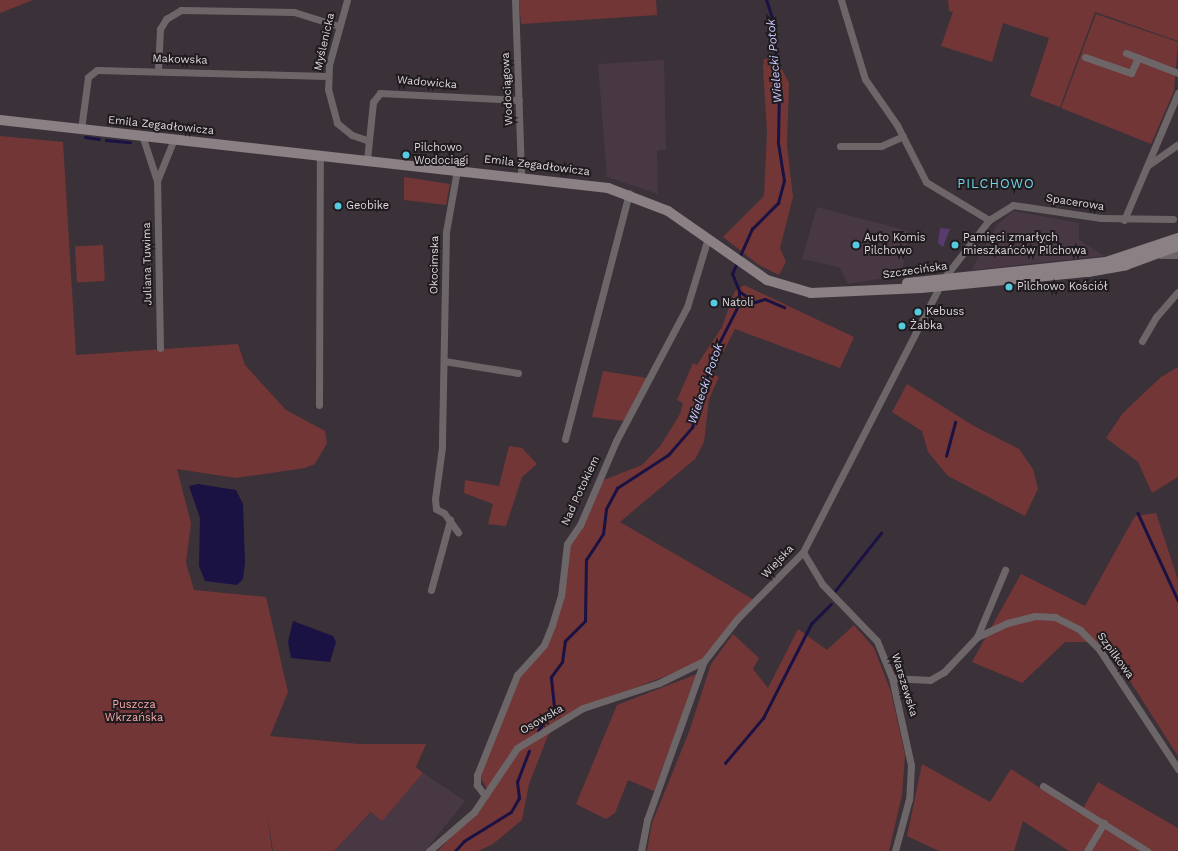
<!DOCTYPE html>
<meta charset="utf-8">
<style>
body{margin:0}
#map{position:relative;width:1178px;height:851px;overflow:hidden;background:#3b3139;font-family:"Work Sans",sans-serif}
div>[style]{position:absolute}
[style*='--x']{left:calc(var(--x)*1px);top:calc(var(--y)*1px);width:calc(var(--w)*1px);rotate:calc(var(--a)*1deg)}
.built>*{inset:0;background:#483844}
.green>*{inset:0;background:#733636;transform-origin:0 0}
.water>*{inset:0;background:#1a1243}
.stream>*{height:2.5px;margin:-1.25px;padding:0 1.25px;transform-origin:1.25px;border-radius:1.25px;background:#1a1243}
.building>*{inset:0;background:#583b6e}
.minor>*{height:7px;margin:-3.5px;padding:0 3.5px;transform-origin:3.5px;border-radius:3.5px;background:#6d6668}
.tertiary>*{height:9px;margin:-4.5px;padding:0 4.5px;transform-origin:4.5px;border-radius:4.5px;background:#6d6668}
.secondary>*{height:10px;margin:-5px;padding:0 5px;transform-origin:5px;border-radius:5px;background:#8b8184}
.dots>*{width:11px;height:11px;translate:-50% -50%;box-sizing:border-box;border:2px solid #1f1b1e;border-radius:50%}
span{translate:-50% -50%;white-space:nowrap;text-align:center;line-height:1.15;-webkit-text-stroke:4px #1f1b1e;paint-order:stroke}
.street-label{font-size:11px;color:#dfd8dd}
.poi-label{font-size:11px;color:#dfd8dd}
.left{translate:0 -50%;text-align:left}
.park-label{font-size:11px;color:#f6a7a4}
.water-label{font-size:12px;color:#c9c9fd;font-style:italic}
.quarter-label{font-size:13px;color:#6fd6eb;letter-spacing:1px}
</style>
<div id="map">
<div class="built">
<i style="clip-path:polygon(664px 60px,666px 150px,657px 150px,658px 194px,607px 177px,598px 64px)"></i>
<i style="clip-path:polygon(817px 207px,908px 231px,902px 275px,848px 284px,839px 267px,802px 259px)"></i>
<i style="clip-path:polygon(1013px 211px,1079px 223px,1079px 240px,1104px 256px,971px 270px,997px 225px)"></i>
<i style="clip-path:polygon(423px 773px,465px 801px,425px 851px,334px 851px,372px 812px,382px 820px)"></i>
</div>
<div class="green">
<i style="clip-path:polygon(0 0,33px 0,0 13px)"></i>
<i style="clip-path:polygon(519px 0,656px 0,657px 15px,521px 24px)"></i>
<i style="clip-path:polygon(948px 0,1178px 0,1178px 41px,1095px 12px,1060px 107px,1030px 96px,1049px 38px,1003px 23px,992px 62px,941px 46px,953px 12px,949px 11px)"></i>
<i style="clip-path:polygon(1096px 14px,1178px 42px,1174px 91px,1151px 144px,1061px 108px)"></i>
<i style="clip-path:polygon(776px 58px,789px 83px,787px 145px,793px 197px,780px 248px,786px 262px,779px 275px,759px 265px,723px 237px,764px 196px,767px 132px,763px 67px,764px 59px)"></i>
<i style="clip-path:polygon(0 136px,63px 142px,76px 355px,238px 344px,245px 365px,286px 410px,325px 431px,327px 443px,315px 464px,305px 468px,236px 478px,177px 469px,191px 523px,186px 563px,194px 590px,266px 597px,288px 692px,270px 736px,359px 744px,426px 744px,416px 767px,423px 773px,382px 821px,371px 812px,334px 851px,273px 851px,266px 807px,272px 851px,0 851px)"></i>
<i style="clip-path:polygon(404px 177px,450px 184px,446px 205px,404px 200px)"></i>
<i style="left:103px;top:245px;width:36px;height:28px;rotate:87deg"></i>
<i style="clip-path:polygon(744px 285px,854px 337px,840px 368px,735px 329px,712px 374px,719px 377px,709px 399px,704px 442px,695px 459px,620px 522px,756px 601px,704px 661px,594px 704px,563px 722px,560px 717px,547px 738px,529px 784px,522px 820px,493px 844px,478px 851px,438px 851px,490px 794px,479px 775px,521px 673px,547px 644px,568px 551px,601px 481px,642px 465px,661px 445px,680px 414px,683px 403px,677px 400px,693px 363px,697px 365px,722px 327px,735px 291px)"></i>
<i style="clip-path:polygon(1178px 367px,1178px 477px,1152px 493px,1138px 462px,1106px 438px,1123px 413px,1161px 377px)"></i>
<i style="clip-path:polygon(603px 371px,647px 378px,624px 421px,592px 417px)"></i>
<i style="clip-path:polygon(907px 384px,974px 426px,1019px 449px,1033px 469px,1038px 489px,1025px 516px,948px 476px,928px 452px,922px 431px,892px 412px)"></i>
<i style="clip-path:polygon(509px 446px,522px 448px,537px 464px,522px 477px,506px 526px,488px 524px,493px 504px,464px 493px,465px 480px,499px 486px)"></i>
<i style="clip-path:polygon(1156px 513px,1178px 580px,1178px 756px,1105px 642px,1065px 642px,1022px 683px,972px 662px,1021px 574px,1085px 606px,1135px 516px)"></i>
<i style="clip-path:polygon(854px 625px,874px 648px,891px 692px,905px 755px,902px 795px,889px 851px,647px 851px,652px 823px,689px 732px,711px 664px,733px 634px,759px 658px,753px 669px,768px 688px,798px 629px,827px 650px)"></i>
<i style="clip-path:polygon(697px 674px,654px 791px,628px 780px,615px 813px,606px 819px,576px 804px,617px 705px)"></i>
<i style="clip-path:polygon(922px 764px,990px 802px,1011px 769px,1080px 814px,1098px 782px,1178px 828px,1178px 851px,1069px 851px,1023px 821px,1014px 851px,939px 851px,907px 836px)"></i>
</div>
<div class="water">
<i style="clip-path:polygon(198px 484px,236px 490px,243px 504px,245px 563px,243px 579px,237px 585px,205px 581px,199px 566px,200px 518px,189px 486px)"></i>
<i style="clip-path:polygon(293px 621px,333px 636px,336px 642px,330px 662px,291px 658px,288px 642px)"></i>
</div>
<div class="stream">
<i style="--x:85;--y:137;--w:14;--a:8"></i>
<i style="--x:106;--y:140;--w:24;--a:5"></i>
<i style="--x:739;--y:258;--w:32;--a:-66"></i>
<i style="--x:752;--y:229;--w:37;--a:-45"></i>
<i style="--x:778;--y:203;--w:23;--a:-75"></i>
<i style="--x:784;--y:181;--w:39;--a:-99"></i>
<i style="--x:778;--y:142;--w:52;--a:-88.9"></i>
<i style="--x:779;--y:90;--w:72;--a:-95.6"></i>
<i style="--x:772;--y:18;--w:19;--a:-108"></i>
<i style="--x:739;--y:291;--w:19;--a:35"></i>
<i style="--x:755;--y:302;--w:10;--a:-17"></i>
<i style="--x:765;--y:299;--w:21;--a:23"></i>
<i style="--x:946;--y:456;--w:35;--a:-75"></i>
<i style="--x:1138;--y:513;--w:96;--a:65.3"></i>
<i style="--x:835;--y:591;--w:74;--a:-51.6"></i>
<i style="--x:538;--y:731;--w:29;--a:-56"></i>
<i style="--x:554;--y:707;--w:30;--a:-96"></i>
<i style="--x:551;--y:677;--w:19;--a:-54"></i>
<i style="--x:562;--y:662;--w:21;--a:-82"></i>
<i style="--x:565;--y:641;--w:28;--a:-45"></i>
<i style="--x:585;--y:621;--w:61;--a:-89.1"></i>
<i style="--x:586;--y:560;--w:31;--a:-57"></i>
<i style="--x:603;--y:534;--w:25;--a:-83"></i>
<i style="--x:606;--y:509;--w:24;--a:-62"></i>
<i style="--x:617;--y:488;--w:61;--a:-32.9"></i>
<i style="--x:668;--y:455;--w:37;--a:-49"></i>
<i style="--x:692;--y:427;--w:77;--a:-73.4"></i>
<i style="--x:714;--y:353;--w:55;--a:-63"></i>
<i style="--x:739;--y:304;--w:13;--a:-90"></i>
<i style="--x:739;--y:291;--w:18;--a:-112"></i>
<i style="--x:732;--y:274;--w:13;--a:-67"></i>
<i style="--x:725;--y:763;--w:59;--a:-49.8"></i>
<i style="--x:763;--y:718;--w:106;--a:-62.9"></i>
<i style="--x:811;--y:624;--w:28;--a:-45"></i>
<i style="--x:455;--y:851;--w:13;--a:-48"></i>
<i style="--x:464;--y:841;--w:55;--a:-31.7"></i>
<i style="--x:511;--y:812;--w:16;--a:-60"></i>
<i style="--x:519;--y:798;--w:16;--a:-97"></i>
<i style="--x:517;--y:782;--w:33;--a:-69"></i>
</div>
<div class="building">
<i style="clip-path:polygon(940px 228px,950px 229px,943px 247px,938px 243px)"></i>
</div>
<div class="minor">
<i style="--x:347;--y:0;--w:67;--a:105.5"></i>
<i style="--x:329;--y:65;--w:24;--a:92"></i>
<i style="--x:328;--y:89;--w:35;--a:75"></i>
<i style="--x:337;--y:123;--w:19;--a:39"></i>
<i style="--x:352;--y:135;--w:18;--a:19"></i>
<i style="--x:515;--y:0;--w:176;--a:88"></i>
<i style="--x:841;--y:0;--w:83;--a:73.1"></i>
<i style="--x:865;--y:79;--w:56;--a:55.2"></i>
<i style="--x:897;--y:125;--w:64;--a:63"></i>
<i style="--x:926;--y:182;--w:74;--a:31.1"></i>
<i style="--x:1126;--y:53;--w:56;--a:21"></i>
<i style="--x:1085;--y:57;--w:49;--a:19.2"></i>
<i style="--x:1131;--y:73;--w:17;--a:-65"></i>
<i style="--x:158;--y:70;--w:41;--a:-87.2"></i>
<i style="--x:160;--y:29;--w:12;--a:-59"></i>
<i style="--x:166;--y:19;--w:17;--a:-31"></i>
<i style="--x:181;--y:10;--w:113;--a:1"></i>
<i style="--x:294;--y:12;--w:47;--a:17.3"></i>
<i style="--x:81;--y:129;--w:52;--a:-82.3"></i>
<i style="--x:88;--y:77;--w:11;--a:-38"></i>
<i style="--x:97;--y:70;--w:230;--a:1.5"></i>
<i style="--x:142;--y:135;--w:48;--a:71.9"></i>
<i style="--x:840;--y:146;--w:41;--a:0"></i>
<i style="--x:881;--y:146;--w:24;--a:-24"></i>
<i style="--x:367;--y:160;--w:58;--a:-84.1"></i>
<i style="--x:373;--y:102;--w:11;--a:-52"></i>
<i style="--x:380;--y:93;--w:139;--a:2.9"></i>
<i style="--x:1147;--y:166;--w:38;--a:-35"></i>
<i style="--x:457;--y:170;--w:63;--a:100.1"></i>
<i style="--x:446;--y:232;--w:215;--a:91.1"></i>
<i style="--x:442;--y:447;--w:52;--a:97.7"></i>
<i style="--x:435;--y:499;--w:10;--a:84"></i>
<i style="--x:436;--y:509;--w:9;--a:27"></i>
<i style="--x:444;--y:513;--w:24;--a:54"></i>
<i style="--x:1124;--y:220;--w:138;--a:-67"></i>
<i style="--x:1142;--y:341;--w:28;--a:-60"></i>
<i style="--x:1156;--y:317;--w:33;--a:-49"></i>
<i style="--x:160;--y:348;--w:167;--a:-91"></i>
<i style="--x:157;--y:181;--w:45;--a:-68"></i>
<i style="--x:444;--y:361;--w:75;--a:9.2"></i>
<i style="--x:319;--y:405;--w:250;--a:-89.8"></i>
<i style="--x:565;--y:439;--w:254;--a:-75.4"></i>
<i style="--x:803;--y:552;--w:37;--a:59"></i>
<i style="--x:822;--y:584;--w:79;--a:46"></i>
<i style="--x:877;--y:641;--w:40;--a:68"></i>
<i style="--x:892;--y:678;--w:89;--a:77.7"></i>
<i style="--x:911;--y:765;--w:34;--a:93"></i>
<i style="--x:909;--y:799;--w:54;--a:105.1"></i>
<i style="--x:431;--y:590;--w:73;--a:-74.8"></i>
<i style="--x:977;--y:637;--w:33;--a:-25"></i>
<i style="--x:1007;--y:623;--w:29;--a:-14"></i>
<i style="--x:1035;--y:616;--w:20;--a:3"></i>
<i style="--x:1055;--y:617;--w:28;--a:27"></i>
<i style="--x:1080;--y:630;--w:27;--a:45"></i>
<i style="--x:1099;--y:649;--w:144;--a:56.6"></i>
<i style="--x:892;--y:678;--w:38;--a:3"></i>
<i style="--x:930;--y:680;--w:16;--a:-30"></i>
<i style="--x:944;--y:672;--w:48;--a:-46.7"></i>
<i style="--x:977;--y:637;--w:73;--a:-67.3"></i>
<i style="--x:1043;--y:786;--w:123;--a:32"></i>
<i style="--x:485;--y:796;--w:14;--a:-126"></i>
<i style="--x:477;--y:785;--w:10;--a:-90"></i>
<i style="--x:477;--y:775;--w:108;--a:-68.2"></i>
<i style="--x:517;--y:675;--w:40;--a:-48"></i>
<i style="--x:544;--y:645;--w:22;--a:-68"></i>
<i style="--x:552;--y:625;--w:30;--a:-73"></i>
<i style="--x:561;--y:596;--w:52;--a:-83.4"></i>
<i style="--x:567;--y:544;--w:23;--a:-56"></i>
<i style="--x:580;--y:525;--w:91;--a:-66.8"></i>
<i style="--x:616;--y:441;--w:152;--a:-62.1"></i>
<i style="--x:687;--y:307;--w:72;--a:-73.1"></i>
<i style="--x:429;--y:851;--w:60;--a:-40.9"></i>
<i style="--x:474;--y:812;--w:77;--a:-56.1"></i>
<i style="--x:517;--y:748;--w:77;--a:-31.2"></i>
<i style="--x:583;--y:708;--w:80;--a:-18.2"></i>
<i style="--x:659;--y:683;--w:50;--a:-26.1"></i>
<i style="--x:641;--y:851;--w:32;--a:-79"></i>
<i style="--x:647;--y:820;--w:169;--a:-70.3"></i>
<i style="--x:704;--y:661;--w:53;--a:-51.8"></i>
<i style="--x:737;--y:619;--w:94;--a:-45.4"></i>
<i style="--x:803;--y:552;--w:308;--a:-62.8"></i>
<i style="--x:944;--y:278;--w:73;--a:-52.2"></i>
<i style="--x:989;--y:220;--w:28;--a:-32"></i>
<i style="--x:1013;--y:205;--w:89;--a:8.4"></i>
<i style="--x:1101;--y:218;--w:72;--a:0.8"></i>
<i style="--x:1087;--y:851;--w:33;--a:-59"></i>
</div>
<div class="tertiary">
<i style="--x:1161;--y:254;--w:17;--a:0"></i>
</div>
<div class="secondary">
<i style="--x:0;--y:120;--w:612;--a:6.38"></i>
<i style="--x:608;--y:188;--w:64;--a:21"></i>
<i style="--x:668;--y:211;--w:121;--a:34.9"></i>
<i style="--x:767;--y:280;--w:46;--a:16.5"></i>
<i style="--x:811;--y:293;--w:110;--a:-2.6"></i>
<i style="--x:921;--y:288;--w:168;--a:-5.5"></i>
<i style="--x:1088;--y:272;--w:39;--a:-10"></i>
<i style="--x:1126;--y:265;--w:55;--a:-20.1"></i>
<i style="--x:907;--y:283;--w:200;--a:-6"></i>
<i style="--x:1106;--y:262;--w:76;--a:-18.4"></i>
</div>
<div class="dots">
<i style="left:406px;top:155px;background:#55cae0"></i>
<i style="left:338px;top:206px;background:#55cae0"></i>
<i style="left:856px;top:245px;background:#55cae0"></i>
<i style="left:955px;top:245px;background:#55cae0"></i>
<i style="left:1009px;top:287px;background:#55cae0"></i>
<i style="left:714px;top:303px;background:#55cae0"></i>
<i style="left:918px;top:312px;background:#55cae0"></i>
<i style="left:902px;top:326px;background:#55cae0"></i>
</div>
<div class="street-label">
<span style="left:325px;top:42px;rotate:-77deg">Myślenicka</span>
<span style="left:180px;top:60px;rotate:2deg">Makowska</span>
<span style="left:427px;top:83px;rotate:5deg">Wadowicka</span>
<span style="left:508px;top:89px;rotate:-93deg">Wodociągowa</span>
<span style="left:161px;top:126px;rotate:6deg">Emila Zegadłowicza</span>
<span style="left:537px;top:166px;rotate:7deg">Emila Zegadłowicza</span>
<span style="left:1075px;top:203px;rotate:9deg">Spacerowa</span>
<span style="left:148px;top:264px;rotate:-91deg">Juliana Tuwima</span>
<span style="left:435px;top:265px;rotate:-89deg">Okocimska</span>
<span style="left:915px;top:271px;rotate:-8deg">Szczecińska</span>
<span style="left:581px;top:491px;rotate:-65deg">Nad Potokiem</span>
<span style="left:778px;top:562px;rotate:-47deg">Wiejska</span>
<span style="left:1115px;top:656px;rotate:54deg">Szpilkowa</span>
<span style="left:904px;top:685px;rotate:73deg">Warszewska</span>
<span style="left:542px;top:720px;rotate:-30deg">Osowska</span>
</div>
<div class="poi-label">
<span class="left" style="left:414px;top:155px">Pilchowo<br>Wodociągi</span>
<span class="left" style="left:346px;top:206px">Geobike</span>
<span class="left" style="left:864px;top:245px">Auto Komis<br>Pilchowo</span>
<span class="left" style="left:963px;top:245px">Pamięci zmarłych<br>mieszkańców Pilchowa</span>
<span class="left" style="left:1017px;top:287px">Pilchowo Kościół</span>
<span class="left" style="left:722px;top:303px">Natoli</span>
<span class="left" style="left:926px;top:312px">Kebuss</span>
<span class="left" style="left:910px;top:326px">Żabka</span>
</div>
<div class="park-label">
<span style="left:134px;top:712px">Puszcza<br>Wkrzańska</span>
</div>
<div class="water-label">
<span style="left:775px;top:61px;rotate:-95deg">Wielecki Potok</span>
<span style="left:706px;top:384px;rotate:-71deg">Wielecki Potok</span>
</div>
<div class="quarter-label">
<span style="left:996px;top:184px">PILCHOWO</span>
</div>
</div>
